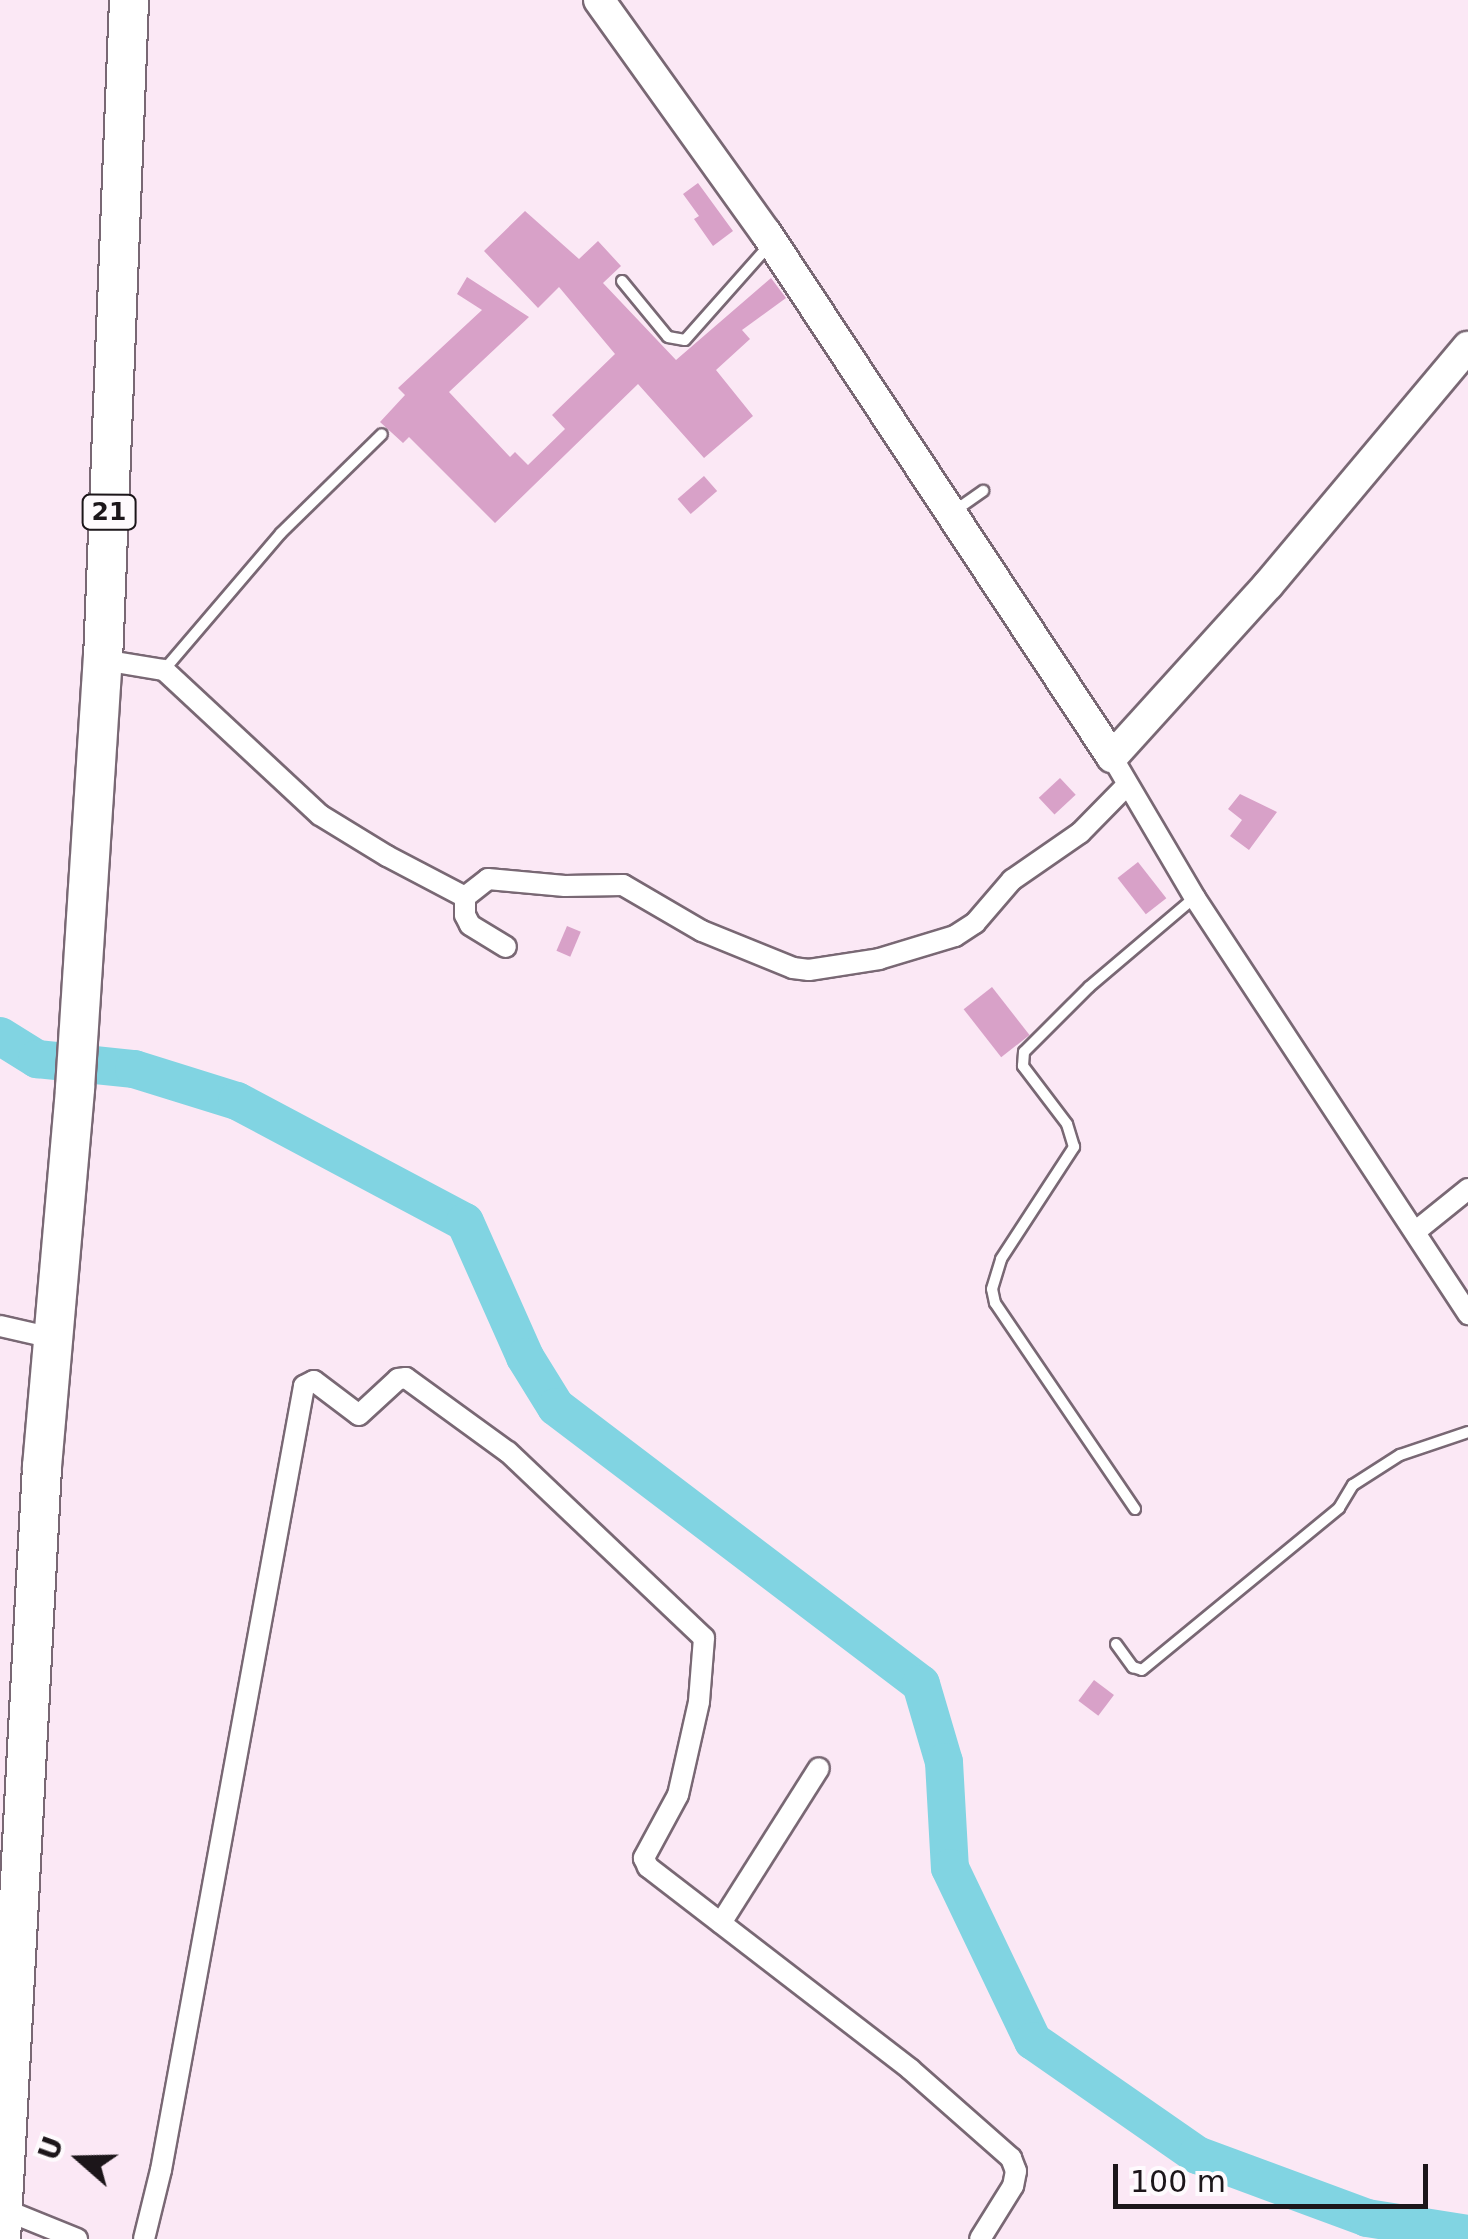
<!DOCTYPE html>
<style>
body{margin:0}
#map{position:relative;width:1468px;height:2239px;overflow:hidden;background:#fbe8f5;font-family:"DejaVu Sans",sans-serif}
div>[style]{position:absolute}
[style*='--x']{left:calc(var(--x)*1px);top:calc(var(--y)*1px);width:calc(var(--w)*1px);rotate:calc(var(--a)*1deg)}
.river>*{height:38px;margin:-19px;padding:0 19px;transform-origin:19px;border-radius:19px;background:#81d4e2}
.building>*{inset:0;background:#d8a1c8;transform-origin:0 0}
.roads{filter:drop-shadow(2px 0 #796874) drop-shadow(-2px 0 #796874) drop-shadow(0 2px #796874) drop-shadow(0 -2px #796874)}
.lane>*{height:10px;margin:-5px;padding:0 5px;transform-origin:5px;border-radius:5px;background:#fff}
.street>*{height:20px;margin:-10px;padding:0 10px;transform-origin:10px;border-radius:10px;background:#fff}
.secondary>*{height:30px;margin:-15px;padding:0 15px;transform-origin:15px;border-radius:15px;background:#fff}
.highway>*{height:38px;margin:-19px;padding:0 19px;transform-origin:19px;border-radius:19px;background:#fff}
span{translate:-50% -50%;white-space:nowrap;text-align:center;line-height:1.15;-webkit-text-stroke:8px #fefafd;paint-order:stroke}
.shield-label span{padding:2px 8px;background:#fefafd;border:2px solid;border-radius:8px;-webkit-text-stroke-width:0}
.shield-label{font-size:25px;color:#1c161a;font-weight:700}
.north{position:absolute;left:30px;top:2109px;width:100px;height:100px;-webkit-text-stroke:8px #fefafd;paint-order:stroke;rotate:290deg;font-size:28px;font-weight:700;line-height:40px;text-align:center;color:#1c161a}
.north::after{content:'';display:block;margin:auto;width:35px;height:45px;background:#1c161a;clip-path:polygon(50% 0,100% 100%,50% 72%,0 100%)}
.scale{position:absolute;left:1113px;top:2164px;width:315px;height:45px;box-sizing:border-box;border:5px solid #1c161a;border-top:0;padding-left:12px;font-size:30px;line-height:35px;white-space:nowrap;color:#1c161a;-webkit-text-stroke:8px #fefafd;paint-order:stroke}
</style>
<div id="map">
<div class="river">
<i style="--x:0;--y:1036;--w:44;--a:31.9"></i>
<i style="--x:37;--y:1059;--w:98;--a:5.9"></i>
<i style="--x:134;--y:1069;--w:108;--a:17.3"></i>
<i style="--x:237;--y:1101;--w:258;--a:28"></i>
<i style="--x:465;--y:1222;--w:148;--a:66"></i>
<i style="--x:525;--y:1357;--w:59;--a:58.2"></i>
<i style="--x:556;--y:1407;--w:458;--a:37.2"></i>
<i style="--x:921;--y:1684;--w:81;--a:73.6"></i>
<i style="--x:944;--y:1762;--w:106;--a:86.8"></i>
<i style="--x:950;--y:1868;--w:192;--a:64.4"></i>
<i style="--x:1033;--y:2041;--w:200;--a:34.8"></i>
<i style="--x:1197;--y:2155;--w:181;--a:20.3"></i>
<i style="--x:1367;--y:2218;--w:102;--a:9"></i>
</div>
<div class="building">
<i style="clip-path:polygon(698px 183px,733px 231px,713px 246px,694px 219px,699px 216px,683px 194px)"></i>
<i style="clip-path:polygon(525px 211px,579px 259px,598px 241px,621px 266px,603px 283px,676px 360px,771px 278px,786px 298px,742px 330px,750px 339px,716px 370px,753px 416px,704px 458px,638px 384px,495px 523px,409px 437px,403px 443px,380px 422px,405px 395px,398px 388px,482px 310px,457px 294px,467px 277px,529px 317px,449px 392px,510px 457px,515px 452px,528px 465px,565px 429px,552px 415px,615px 354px,559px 287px,538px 308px,484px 251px)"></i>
<i style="left:704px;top:476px;width:20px;height:35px;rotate:49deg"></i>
<i style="left:1060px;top:778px;width:23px;height:29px;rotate:47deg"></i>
<i style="clip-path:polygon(1240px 794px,1277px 812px,1249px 850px,1230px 836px,1242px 820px,1228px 809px)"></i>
<i style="left:1138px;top:862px;width:46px;height:26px;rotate:52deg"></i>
<i style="left:567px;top:926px;width:15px;height:27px;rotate:23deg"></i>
<i style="left:992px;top:987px;width:61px;height:36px;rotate:52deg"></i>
<i style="left:1094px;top:1680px;width:25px;height:26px;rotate:37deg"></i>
</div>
<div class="roads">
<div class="lane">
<i style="--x:622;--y:281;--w:72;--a:50.6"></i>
<i style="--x:668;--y:337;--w:17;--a:10"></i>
<i style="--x:685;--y:340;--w:130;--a:-48.4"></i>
<i style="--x:953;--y:512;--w:37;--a:-35"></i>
<i style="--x:164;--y:670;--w:180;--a:-49.5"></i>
<i style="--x:281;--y:533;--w:141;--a:-44.4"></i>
<i style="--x:1135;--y:1509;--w:249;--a:-124.2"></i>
<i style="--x:995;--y:1303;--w:14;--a:-102"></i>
<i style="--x:992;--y:1289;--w:31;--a:-73"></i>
<i style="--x:1001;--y:1259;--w:134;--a:-56.9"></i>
<i style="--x:1074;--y:1147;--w:24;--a:-107"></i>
<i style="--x:1067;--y:1124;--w:73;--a:-127.2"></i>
<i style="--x:1023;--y:1066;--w:14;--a:-86"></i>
<i style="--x:1024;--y:1052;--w:92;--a:-45"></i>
<i style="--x:1089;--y:987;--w:138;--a:-40.3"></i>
<i style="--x:1116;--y:1644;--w:29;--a:54"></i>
<i style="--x:1133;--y:1667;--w:9;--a:18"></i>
<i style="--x:1142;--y:1670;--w:255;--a:-39.4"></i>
<i style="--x:1339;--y:1508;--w:27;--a:-59"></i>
<i style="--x:1353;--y:1485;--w:56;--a:-32.6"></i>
<i style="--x:1400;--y:1455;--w:72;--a:-18.7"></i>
</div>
<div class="street">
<i style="--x:103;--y:660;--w:62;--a:9.3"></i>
<i style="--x:164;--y:670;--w:213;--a:42.9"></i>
<i style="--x:320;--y:815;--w:79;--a:31.5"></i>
<i style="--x:387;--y:856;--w:88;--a:27.7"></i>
<i style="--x:465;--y:897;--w:18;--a:90"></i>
<i style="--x:465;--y:915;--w:11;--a:63"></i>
<i style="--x:470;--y:925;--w:42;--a:31.4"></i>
<i style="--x:1112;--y:757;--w:164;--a:59.5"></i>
<i style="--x:1195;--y:898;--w:498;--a:56.7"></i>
<i style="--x:465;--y:897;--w:29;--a:-38"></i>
<i style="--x:488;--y:879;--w:77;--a:5.2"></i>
<i style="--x:565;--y:886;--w:58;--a:-1"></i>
<i style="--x:623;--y:885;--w:91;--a:30.2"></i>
<i style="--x:702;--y:931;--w:98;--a:22.1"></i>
<i style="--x:793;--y:968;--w:16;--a:7"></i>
<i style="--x:809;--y:970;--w:71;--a:-8.9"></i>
<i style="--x:879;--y:959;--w:79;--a:-16.8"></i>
<i style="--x:955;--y:936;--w:24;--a:-33"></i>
<i style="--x:975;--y:923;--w:57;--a:-49.3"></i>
<i style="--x:1012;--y:880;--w:83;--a:-34.7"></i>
<i style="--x:1080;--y:833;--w:67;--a:-45.6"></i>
<i style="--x:1416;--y:1231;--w:67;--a:-38.9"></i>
<i style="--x:0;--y:1326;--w:54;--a:12.8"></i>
<i style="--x:721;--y:1923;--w:183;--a:-57.7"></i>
<i style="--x:3;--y:2209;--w:80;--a:22.1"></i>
<i style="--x:144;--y:2239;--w:71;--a:-76.2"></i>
<i style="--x:161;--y:2170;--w:797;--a:-79.66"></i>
<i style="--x:304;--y:1386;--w:11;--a:-27"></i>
<i style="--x:314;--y:1381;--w:56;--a:37.1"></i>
<i style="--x:359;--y:1415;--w:53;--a:-42.7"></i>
<i style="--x:398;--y:1379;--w:8;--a:-7"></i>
<i style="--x:406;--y:1378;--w:126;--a:36"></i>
<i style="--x:508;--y:1452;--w:270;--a:43.5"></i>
<i style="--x:704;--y:1638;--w:64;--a:94.5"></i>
<i style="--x:699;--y:1702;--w:95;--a:102.7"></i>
<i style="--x:678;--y:1795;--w:72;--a:118.4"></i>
<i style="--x:644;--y:1858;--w:10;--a:66"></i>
<i style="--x:648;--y:1867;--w:331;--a:37.6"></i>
<i style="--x:910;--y:2069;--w:135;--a:41.4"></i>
<i style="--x:1011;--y:2158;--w:14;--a:69"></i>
<i style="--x:1016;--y:2171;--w:15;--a:101"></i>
<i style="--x:1013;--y:2186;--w:62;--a:121.9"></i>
</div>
<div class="secondary">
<i style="--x:599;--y:0;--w:287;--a:54.4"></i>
<i style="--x:766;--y:233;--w:628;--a:56.56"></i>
<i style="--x:1112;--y:757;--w:232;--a:-47.8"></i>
<i style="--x:1268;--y:585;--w:311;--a:-50"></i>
</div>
<div class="highway">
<i style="--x:1;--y:2239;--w:773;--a:-86.96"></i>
<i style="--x:42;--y:1467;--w:380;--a:-85"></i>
<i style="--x:75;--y:1088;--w:429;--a:-86.3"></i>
<i style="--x:103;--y:660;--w:661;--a:-87.74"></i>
</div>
</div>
<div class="shield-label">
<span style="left:109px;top:512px">21</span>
</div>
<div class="north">U</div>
<div class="scale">100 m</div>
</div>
